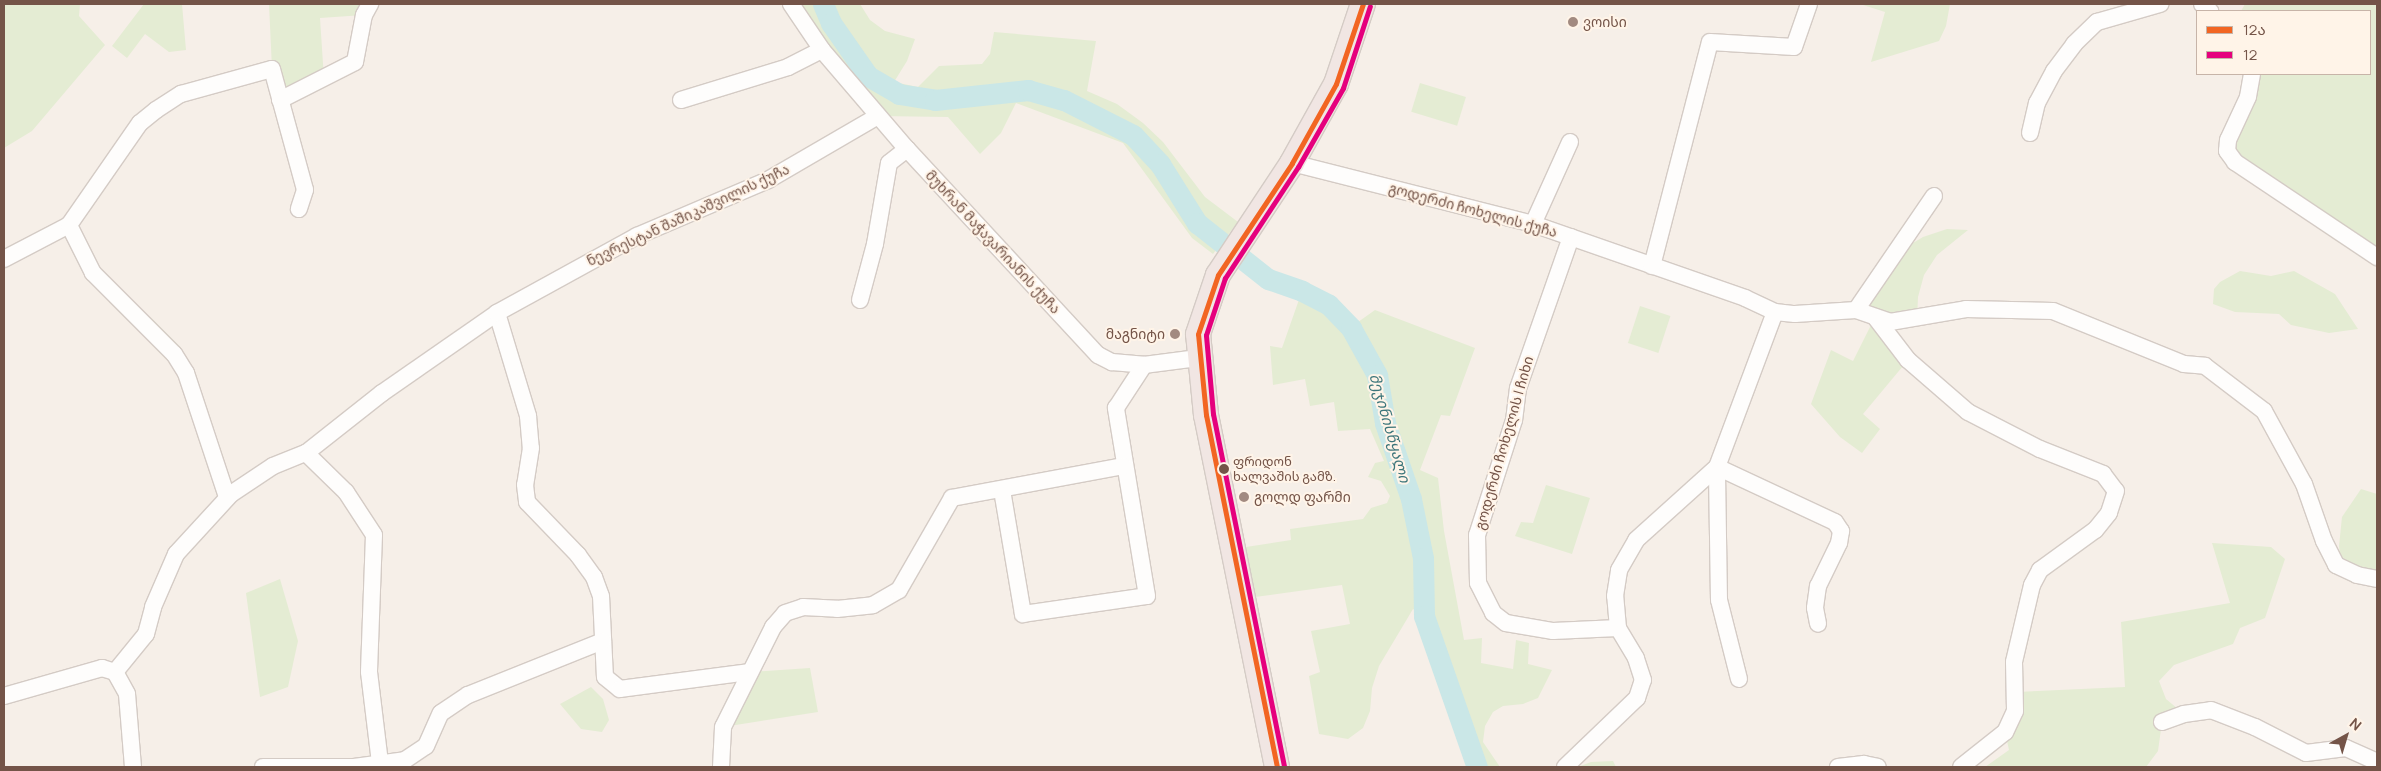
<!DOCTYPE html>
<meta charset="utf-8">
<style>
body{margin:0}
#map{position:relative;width:2381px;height:771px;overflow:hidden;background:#f6efe8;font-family:Manrope,"Noto Sans Georgian",sans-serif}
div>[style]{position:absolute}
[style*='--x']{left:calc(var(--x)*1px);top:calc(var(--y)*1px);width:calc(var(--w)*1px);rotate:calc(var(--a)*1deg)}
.green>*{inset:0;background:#e4ecd3;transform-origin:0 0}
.river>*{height:21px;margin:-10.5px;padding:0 10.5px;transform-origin:10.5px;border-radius:10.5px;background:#cae7e7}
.roads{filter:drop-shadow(1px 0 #d4cbc5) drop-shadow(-1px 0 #d4cbc5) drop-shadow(0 1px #d4cbc5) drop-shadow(0 -1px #d4cbc5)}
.minor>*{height:16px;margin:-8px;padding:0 8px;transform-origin:8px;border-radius:8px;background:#fefdfc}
.highway>*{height:24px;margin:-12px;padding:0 12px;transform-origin:12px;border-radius:12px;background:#f1e6e3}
.bus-1>*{height:5px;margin:-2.5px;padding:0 2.5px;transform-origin:2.5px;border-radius:2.5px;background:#f26522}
.bus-2>*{height:5px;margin:-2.5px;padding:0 2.5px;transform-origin:2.5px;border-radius:2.5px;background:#e5007d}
.dots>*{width:14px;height:14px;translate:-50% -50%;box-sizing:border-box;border:2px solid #fff4e8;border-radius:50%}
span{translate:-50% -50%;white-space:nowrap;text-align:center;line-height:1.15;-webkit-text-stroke:4px #fff4e8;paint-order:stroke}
.bus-label{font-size:13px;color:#745448}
.left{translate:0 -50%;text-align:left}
.poi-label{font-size:14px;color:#745448}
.right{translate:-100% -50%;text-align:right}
.street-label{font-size:14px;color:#745448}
.water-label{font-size:15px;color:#3c757a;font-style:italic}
.frame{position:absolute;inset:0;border:5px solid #745448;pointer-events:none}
.legend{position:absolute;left:2196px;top:10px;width:175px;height:65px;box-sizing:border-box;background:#fff4e8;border:1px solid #c7b4a8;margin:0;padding:6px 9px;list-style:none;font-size:15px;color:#745448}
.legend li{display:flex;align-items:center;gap:10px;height:25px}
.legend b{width:25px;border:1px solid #c7b4a8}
.north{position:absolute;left:2321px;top:711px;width:50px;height:50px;-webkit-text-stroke:4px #fff4e8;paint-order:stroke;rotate:39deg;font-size:14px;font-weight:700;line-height:20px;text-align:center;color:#745448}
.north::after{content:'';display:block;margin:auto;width:18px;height:22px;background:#745448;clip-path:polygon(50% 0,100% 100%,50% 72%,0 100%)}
</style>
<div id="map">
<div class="green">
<i style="clip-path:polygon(4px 4px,80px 4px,79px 16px,105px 45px,32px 131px,4px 148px)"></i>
<i style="clip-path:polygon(144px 4px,182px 4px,186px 50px,169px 52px,145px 34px,127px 58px,112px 46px)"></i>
<i style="clip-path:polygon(269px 4px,370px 4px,364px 15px,320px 18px,324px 79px,280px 100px,272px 69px)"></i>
<i style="clip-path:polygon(791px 4px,860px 4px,870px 20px,885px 31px,915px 39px,907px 61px,894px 82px,918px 87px,939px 66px,982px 64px,990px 54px,994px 32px,1096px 41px,1087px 91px,1117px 104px,1143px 123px,1163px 142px,1205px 197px,1238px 222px,1213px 254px,1192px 238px,1123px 143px,1016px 103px,1001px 133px,980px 154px,948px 117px,878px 116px)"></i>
<i style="clip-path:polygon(1860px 4px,1950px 4px,1946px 26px,1939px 41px,1871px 62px,1885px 12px)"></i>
<i style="clip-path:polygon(2245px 4px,2377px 4px,2377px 256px,2235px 162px,2228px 140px,2252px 74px,2370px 74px,2370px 11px,2241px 11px)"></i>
<i style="left:1420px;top:83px;width:48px;height:30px;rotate:17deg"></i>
<i style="clip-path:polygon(1947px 229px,1968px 230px,1937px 255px,1924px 275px,1918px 297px,1917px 320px,1890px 322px,1908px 360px,1863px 414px,1880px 429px,1862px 453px,1840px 437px,1811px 404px,1831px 350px,1853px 361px,1875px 317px,1856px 310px,1893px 255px,1923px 237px)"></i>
<i style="clip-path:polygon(2240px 271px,2271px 276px,2294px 271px,2335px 294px,2358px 329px,2329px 333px,2291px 325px,2279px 314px,2235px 312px,2213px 304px,2214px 289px,2220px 282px)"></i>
<i style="clip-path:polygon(1302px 291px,1329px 305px,1351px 327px,1375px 310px,1475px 348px,1450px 416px,1441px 415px,1420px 470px,1438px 478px,1444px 531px,1464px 640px,1482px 638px,1481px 663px,1513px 669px,1516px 640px,1529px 643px,1528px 664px,1552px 670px,1538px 698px,1523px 704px,1503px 706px,1493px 712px,1485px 726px,1483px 742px,1500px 767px,1477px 767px,1424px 616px,1413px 609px,1379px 666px,1372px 688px,1370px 711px,1363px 728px,1348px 739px,1319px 734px,1309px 676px,1320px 672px,1311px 631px,1350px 624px,1342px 585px,1255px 597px,1246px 547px,1291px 540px,1290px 529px,1363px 519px,1371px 508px,1387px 503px,1390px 496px,1381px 481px,1368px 477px,1375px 463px,1384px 461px,1370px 429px,1338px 431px,1334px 402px,1310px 406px,1305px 379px,1273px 385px,1270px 346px,1282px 348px)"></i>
<i style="left:1640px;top:306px;width:32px;height:39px;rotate:18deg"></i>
<i style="clip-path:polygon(1546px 485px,1590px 498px,1572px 554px,1515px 536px,1521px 522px,1533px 523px)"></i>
<i style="clip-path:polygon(2361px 489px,2377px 494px,2377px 577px,2342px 569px,2339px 546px,2342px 517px)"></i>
<i style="clip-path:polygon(2212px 543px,2271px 547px,2285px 559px,2265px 618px,2240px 628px,2233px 644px,2174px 665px,2159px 681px,2166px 699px,2184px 714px,2162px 722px,2158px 751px,2146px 767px,1985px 767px,2009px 750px,2005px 732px,2015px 692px,2125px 687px,2121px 622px,2230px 603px)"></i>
<i style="clip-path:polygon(280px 579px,298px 641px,288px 687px,260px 697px,246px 593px)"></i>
<i style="clip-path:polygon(810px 668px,818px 712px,723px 727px,750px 672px)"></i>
<i style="clip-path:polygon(591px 687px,603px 699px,609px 720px,602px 732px,581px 729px,560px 704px)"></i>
<i style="clip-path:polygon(1613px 761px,1616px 767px,1578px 767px,1591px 762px)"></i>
</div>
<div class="river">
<i style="--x:823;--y:4;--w:21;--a:67"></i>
<i style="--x:831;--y:23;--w:65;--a:55.1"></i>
<i style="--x:868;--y:76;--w:36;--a:30"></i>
<i style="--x:899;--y:94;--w:36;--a:9"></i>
<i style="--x:935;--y:100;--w:94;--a:-6.1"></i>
<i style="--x:1028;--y:90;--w:37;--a:16"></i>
<i style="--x:1064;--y:100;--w:77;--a:26.9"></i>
<i style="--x:1133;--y:135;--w:40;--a:47"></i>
<i style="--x:1160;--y:164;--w:70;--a:57.9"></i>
<i style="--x:1197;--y:223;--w:90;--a:38.3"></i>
<i style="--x:1268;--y:279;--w:36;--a:19"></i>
<i style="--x:1302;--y:291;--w:30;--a:27"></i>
<i style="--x:1329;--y:305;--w:32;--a:46"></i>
<i style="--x:1351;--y:328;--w:54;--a:61"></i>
<i style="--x:1377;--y:375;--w:49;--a:80.5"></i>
<i style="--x:1385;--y:423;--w:80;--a:71.1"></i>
<i style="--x:1411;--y:499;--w:60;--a:78.5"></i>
<i style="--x:1423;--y:558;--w:58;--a:89"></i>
<i style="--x:1424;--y:616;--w:160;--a:70.7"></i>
</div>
<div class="roads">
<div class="minor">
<i style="--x:791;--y:4;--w:55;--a:56"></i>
<i style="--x:822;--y:50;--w:130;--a:49.4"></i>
<i style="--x:907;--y:149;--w:281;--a:47.2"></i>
<i style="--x:1098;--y:355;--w:16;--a:27"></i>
<i style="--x:1112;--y:362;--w:32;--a:5"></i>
<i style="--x:1144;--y:365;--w:54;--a:-7.4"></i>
<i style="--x:2202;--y:4;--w:11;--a:41"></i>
<i style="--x:2252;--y:74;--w:23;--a:100"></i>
<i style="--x:2248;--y:97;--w:47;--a:114.9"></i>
<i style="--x:2228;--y:140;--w:11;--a:95"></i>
<i style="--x:2227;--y:151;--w:14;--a:54"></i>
<i style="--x:2235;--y:162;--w:171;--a:33.8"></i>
<i style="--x:280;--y:100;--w:84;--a:-26.9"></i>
<i style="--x:355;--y:62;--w:48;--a:-79.2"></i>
<i style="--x:364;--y:15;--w:13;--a:-61"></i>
<i style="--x:681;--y:100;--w:112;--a:-17.1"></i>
<i style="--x:788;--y:67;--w:38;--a:-27"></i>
<i style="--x:2030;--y:133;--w:31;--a:-77"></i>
<i style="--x:2037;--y:103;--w:36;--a:-62"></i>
<i style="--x:2054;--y:71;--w:34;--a:-53"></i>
<i style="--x:2074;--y:44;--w:32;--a:-44"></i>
<i style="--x:2097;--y:22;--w:66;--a:-15.9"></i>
<i style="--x:1292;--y:163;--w:249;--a:14.2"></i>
<i style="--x:1533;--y:224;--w:225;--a:19.2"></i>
<i style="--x:1745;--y:298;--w:33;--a:25"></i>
<i style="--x:1775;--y:312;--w:20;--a:6"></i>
<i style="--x:1795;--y:314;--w:61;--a:-3.8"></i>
<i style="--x:1856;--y:310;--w:36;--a:19"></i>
<i style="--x:1890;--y:322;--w:77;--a:-9.7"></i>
<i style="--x:1966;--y:309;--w:87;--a:1.3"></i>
<i style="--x:2053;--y:311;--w:141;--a:22"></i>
<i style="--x:2184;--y:364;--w:21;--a:5"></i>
<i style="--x:2205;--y:366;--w:74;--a:37.3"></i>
<i style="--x:2264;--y:411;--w:83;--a:61.3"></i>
<i style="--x:2304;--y:484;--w:60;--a:70.7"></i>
<i style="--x:2324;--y:541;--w:27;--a:63"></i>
<i style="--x:2336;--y:565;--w:23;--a:25"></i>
<i style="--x:2357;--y:575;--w:20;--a:11"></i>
<i style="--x:1533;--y:224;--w:90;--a:-65.7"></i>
<i style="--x:1571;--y:237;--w:160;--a:109.3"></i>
<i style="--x:1518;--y:388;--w:32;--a:97"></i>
<i style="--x:1514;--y:420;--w:121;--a:107.8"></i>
<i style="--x:1477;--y:535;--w:48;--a:88.8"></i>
<i style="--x:1478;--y:583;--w:34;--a:63"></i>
<i style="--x:1493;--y:613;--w:16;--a:38"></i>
<i style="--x:1506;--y:623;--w:48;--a:9.7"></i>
<i style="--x:1553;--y:631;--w:65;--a:-2.6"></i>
<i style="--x:4;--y:259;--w:73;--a:-27.6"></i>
<i style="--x:1652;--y:266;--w:231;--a:-75.5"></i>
<i style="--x:1710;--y:42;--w:84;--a:3.4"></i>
<i style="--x:1794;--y:47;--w:46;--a:-70.8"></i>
<i style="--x:860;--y:300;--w:58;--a:-75"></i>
<i style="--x:875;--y:244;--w:82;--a:-80.2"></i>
<i style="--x:889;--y:163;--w:23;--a:-38"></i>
<i style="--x:1856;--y:310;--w:138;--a:-55.6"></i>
<i style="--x:497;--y:313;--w:108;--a:73.2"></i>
<i style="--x:528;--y:416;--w:32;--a:85"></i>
<i style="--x:531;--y:448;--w:37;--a:99"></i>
<i style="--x:525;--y:485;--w:17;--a:83"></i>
<i style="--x:527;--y:502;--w:74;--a:46.1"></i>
<i style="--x:578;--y:555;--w:27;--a:54"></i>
<i style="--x:594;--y:577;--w:20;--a:70"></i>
<i style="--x:601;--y:596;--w:81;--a:87.2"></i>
<i style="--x:605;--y:677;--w:19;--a:39"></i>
<i style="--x:620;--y:689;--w:131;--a:-7.5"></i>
<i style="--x:1875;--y:317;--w:54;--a:52.5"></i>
<i style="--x:1908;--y:360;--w:79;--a:40.9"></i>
<i style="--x:1968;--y:412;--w:81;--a:27.2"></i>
<i style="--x:2040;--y:449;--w:68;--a:21.6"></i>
<i style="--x:2103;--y:474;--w:21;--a:53"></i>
<i style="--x:2116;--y:491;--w:23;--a:108"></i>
<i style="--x:2109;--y:513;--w:22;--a:129"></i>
<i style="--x:2095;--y:530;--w:68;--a:144"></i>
<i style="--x:2040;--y:570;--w:17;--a:118"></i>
<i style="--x:2032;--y:585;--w:79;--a:103.2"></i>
<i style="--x:2014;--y:662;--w:49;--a:88.8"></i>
<i style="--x:2015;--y:711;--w:23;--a:115"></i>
<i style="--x:2005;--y:732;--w:56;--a:141.5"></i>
<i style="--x:306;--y:453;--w:56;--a:44.3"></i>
<i style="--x:346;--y:492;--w:51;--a:56.9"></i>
<i style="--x:374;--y:535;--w:137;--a:92.1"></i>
<i style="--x:369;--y:672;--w:92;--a:83.1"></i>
<i style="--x:1002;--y:490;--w:126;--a:80.4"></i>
<i style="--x:1023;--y:614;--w:125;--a:-8.3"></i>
<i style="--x:1147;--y:596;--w:191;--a:-99.4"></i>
<i style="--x:1116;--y:408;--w:51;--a:-56.9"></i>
<i style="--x:227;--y:497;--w:131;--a:-108.3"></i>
<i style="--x:186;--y:373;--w:22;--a:-122"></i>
<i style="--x:174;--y:354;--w:115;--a:-135"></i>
<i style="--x:93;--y:273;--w:54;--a:-116.6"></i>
<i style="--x:69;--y:225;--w:124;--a:-55.2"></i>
<i style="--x:140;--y:123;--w:21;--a:-39"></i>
<i style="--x:156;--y:110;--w:30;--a:-33"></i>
<i style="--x:181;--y:94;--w:94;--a:-15.4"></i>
<i style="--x:272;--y:69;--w:125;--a:74.7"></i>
<i style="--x:305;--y:190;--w:20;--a:108"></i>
<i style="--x:115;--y:672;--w:49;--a:-50.8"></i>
<i style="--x:146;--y:634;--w:28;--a:-75"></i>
<i style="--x:153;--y:607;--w:58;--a:-66.5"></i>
<i style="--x:176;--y:554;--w:81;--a:-47.5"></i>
<i style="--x:231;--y:494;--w:50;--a:-33.7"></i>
<i style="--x:273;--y:466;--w:35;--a:-22"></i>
<i style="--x:306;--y:453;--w:97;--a:-38.3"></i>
<i style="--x:382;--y:393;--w:140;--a:-34.8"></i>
<i style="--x:497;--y:313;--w:160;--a:-28.8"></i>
<i style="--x:637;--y:236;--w:142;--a:-23.1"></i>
<i style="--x:768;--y:180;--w:127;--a:-30.2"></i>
<i style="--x:115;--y:672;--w:25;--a:61"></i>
<i style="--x:127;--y:694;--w:73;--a:85.3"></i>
<i style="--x:1739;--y:679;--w:81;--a:-104.2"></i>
<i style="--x:1719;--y:600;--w:133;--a:-90.9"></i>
<i style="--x:1717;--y:467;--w:165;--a:-69.5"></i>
<i style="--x:4;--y:696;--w:102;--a:-15.9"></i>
<i style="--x:102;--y:668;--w:14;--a:17"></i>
<i style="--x:2162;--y:722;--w:23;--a:-20"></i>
<i style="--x:2184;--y:714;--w:27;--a:-8"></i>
<i style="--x:2211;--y:710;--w:47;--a:21.1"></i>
<i style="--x:2255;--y:727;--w:57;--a:27"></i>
<i style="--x:2306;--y:753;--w:40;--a:-7.1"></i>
<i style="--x:2346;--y:748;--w:34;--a:24"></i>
<i style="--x:263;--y:767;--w:91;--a:0"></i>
<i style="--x:354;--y:767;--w:51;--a:-7.8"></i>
<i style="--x:405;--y:760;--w:25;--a:-34"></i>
<i style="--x:426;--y:746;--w:36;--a:-66"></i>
<i style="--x:441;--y:713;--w:32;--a:-34"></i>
<i style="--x:468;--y:695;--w:145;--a:-21.8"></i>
<i style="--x:721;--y:767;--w:40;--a:-87.1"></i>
<i style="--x:723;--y:727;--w:112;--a:-63.4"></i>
<i style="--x:773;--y:627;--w:18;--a:-49"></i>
<i style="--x:785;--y:613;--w:19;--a:-18"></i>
<i style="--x:803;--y:607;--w:34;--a:3"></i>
<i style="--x:837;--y:609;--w:36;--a:-6"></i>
<i style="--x:873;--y:605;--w:30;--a:-30"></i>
<i style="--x:899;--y:590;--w:106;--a:-60.1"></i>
<i style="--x:952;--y:498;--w:174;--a:-10.6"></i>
<i style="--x:1565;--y:767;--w:100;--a:-43.8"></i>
<i style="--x:1637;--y:698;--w:19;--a:-72"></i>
<i style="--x:1643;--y:680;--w:23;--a:-108"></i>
<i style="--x:1636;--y:658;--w:35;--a:-121"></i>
<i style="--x:1618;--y:628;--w:32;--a:-95"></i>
<i style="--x:1615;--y:596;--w:26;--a:-81"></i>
<i style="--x:1619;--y:570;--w:34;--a:-60"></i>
<i style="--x:1636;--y:540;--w:109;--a:-42"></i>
<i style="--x:1717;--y:467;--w:130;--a:25"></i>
<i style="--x:1835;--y:522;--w:11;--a:56"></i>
<i style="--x:1841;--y:531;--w:12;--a:99"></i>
<i style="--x:1839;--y:543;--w:48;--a:116"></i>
<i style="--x:1818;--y:586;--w:22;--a:98"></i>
<i style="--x:1815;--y:608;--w:16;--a:79"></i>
<i style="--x:1838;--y:767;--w:26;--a:-7"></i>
<i style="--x:1864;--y:764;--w:14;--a:12"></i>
</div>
<div class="highway">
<i style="--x:1277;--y:767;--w:359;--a:-101.4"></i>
<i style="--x:1206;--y:415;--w:81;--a:-95.6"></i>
<i style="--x:1198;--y:334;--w:62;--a:-71.3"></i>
<i style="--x:1218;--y:275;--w:134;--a:-56.5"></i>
<i style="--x:1292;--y:163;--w:90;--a:-60.9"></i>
<i style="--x:1336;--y:84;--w:84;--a:-71.4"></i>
</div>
</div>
<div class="bus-1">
<i style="--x:1277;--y:767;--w:359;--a:-101.4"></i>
<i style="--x:1206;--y:415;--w:81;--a:-95.6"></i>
<i style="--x:1198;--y:334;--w:62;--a:-71.3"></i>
<i style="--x:1218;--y:275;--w:134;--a:-56.5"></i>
<i style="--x:1292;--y:163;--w:90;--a:-60.9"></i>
<i style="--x:1336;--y:84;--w:84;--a:-71.4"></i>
</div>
<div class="bus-2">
<i style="--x:1284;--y:766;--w:359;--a:-101.4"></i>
<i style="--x:1213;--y:414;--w:79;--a:-95.1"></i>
<i style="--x:1206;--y:335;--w:60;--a:-71.6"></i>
<i style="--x:1225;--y:278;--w:133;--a:-56.7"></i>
<i style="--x:1298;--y:167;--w:91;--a:-60.3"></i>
<i style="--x:1343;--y:88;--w:86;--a:-71.8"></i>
</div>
<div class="dots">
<i style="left:1573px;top:22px;background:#a28a80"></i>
<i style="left:1175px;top:334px;background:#a28a80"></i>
<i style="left:1224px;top:469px;background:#745448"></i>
<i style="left:1244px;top:497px;background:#a28a80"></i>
</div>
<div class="bus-label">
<span class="left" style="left:1233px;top:469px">ფრიდონ<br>ხალვაშის გამზ.</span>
</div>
<div class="poi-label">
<span class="left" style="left:1583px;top:22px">ვოისი</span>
<span class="right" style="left:1165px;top:334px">მაგნიტი</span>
<span class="left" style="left:1254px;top:497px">გოლდ ფარმი</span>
</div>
<div class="street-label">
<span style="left:1473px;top:210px;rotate:15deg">გოდერძი ჩოხელის ქუჩა</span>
<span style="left:688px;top:215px;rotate:-25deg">ნევრესტან შაშიკაშვილის ქუჩა</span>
<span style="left:993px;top:242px;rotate:47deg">მუხრან მაჭავარიანის ქუჩა</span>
<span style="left:1504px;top:443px;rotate:-74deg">გოდერძი ჩოხელის I ჩიხი</span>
</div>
<div class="water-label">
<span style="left:1390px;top:428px;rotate:74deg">მეჯინისწყალი</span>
</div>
<div class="frame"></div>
<ul class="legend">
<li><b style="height:6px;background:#f26522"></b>12ა</li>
<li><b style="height:6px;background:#e5007d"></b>12</li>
</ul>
<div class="north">N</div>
</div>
